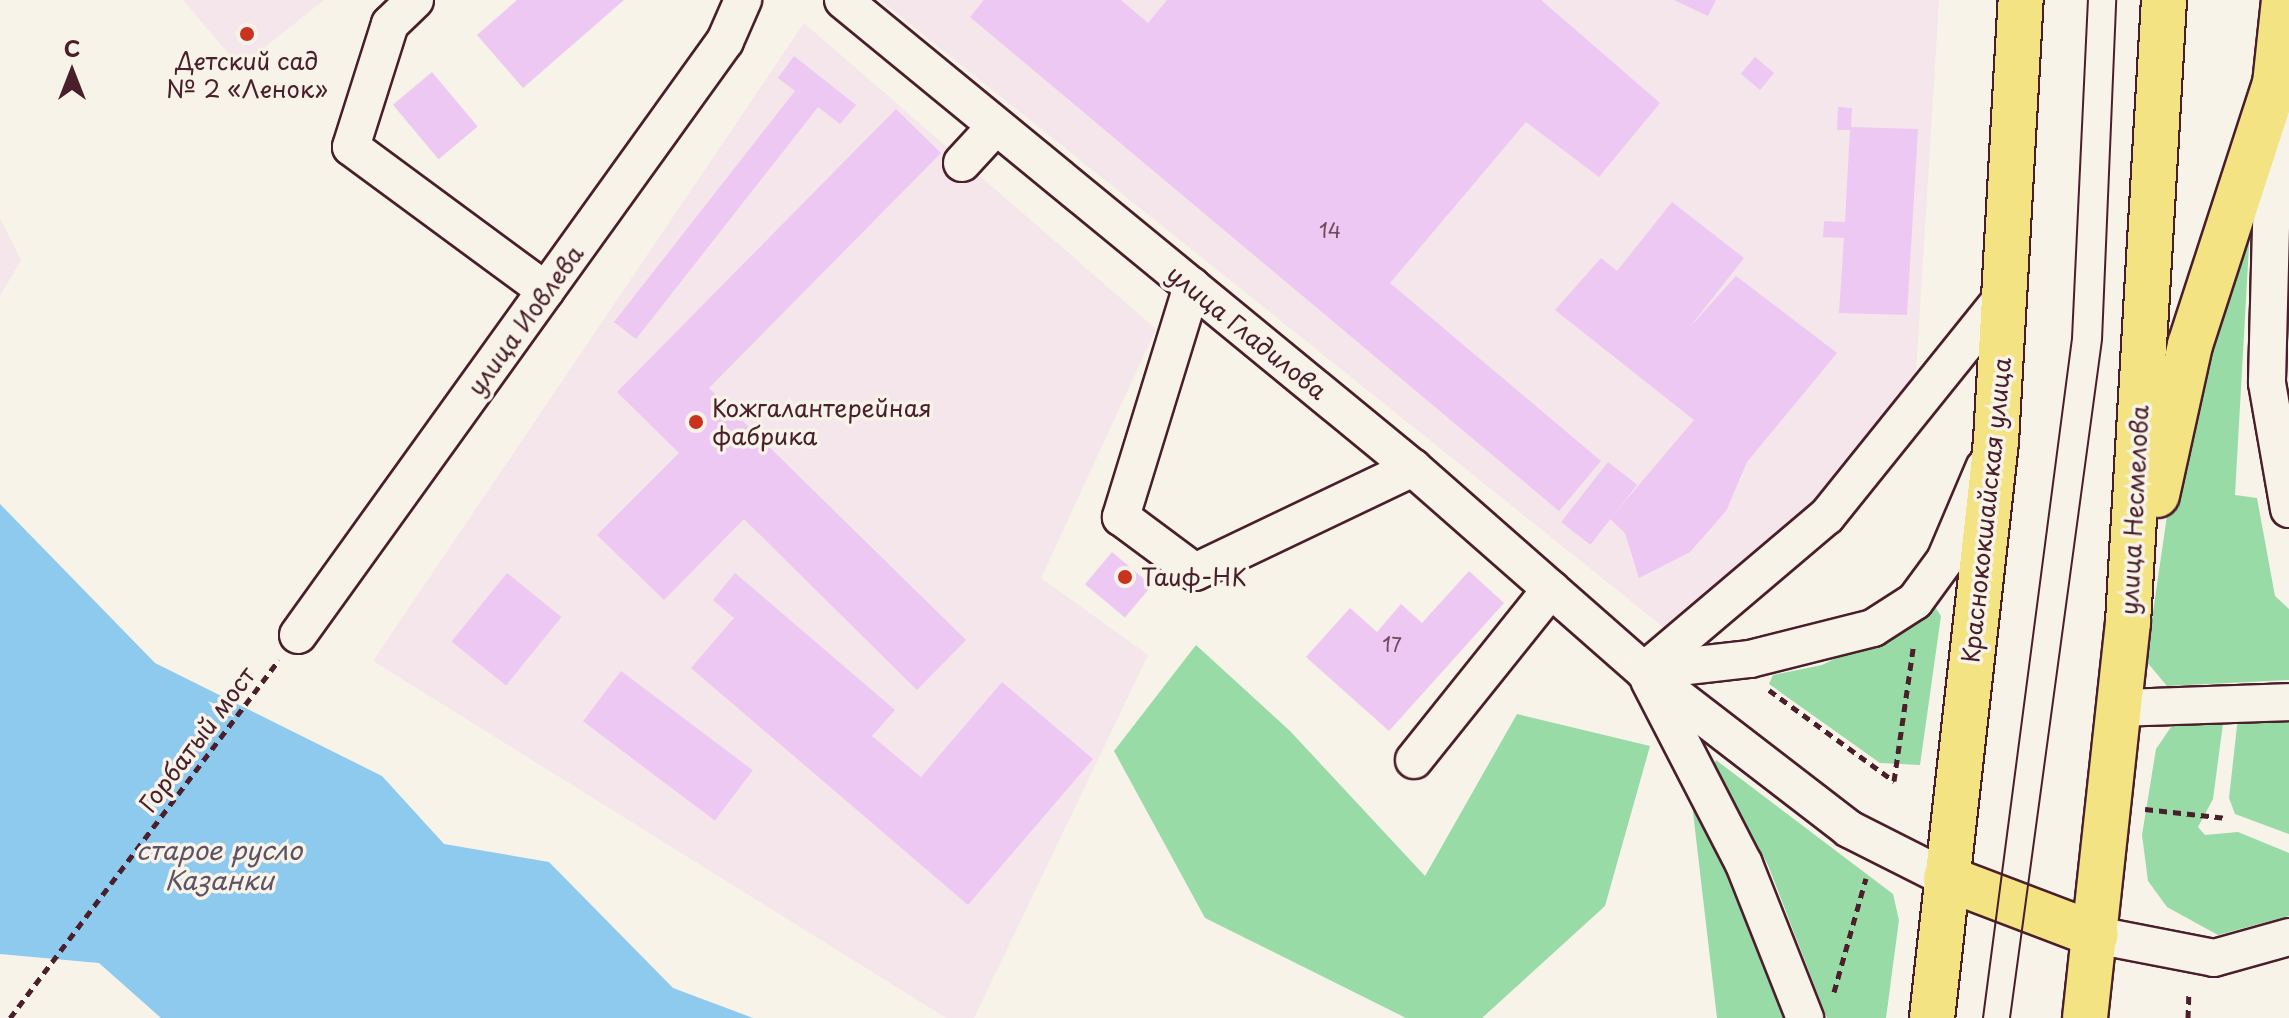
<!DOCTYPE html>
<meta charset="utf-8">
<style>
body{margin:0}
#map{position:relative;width:2289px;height:1018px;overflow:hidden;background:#f7f3e8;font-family:"Playpen Sans",sans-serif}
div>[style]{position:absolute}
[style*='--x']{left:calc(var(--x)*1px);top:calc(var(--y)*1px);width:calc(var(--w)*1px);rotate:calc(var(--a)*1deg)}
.built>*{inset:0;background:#f4e6eb}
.green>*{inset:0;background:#98dba7}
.water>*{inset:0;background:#8ec9ee}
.building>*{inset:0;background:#edc8f3;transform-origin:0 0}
.path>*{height:5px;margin-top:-2.5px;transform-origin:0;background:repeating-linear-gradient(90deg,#4a1f2b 0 8px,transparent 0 14px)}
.roads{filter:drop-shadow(2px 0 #4a1f2b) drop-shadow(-2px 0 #4a1f2b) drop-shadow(0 2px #4a1f2b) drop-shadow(0 -2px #4a1f2b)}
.minor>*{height:36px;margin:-18px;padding:0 18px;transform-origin:18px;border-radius:18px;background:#f7f3e8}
.major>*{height:44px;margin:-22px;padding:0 22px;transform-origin:22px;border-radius:22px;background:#f4e382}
.tram>*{height:2px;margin:-1px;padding:0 1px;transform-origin:1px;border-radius:1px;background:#4a1f2b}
.dots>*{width:22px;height:22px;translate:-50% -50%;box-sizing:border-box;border:4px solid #f7f3e8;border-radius:50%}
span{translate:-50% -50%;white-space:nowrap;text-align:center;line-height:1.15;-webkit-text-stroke:7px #f7f3e8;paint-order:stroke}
.number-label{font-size:20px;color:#73495d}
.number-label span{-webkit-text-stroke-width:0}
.poi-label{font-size:24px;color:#4a1f2b}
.left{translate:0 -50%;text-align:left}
.street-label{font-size:24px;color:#4a1f2b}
.water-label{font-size:26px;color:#5e5266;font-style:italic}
.north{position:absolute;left:32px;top:32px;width:80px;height:80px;-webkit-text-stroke:6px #f7f3e8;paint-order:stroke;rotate:0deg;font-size:22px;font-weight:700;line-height:32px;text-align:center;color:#4a1f2b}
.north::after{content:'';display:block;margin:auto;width:28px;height:36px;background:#4a1f2b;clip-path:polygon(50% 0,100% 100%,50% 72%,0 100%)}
</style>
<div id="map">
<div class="built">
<i style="clip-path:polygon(183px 0,324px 0,240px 67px)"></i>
<i style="clip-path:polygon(880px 0,1939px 0,1913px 421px,1667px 630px)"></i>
<i style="clip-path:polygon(804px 23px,1156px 329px,1041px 578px,1148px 655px,974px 1018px,946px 1018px,373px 661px)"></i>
<i style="clip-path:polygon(0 218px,21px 260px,0 296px)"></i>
</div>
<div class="green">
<i style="clip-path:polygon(2250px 228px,2235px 495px,2257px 498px,2275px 596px,2289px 609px,2289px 680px,2167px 686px,2146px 661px,2176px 453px)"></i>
<i style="clip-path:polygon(1931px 601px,1941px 616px,1920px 765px,1880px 763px,1769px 684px,1773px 675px,1822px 665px,1861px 646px)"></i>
<i style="clip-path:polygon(1196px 645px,1290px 731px,1425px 876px,1517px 714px,1650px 746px,1605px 906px,1482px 1018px,1406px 1018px,1205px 918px,1114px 751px)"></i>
<i style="clip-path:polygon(2201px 714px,2224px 716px,2213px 799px,2198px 827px,2205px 835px,2238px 832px,2289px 853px,2289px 916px,2218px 935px,2167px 907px,2148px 881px,2142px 835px,2156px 749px,2171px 727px)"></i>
<i style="clip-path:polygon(2238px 717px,2289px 717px,2289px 834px,2235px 814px,2229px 798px)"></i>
<i style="clip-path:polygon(1716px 760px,1893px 894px,1899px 920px,1886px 1018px,1827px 1018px,1768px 865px,1713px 767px)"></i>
<i style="clip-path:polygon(1689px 778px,1792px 1018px,1717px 1018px)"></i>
</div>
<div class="water">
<i style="clip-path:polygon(0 504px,155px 663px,382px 776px,444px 844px,549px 862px,673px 988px,753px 1018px,161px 1018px,99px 963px,0 954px)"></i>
</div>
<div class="building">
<i style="clip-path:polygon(517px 0,624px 0,523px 88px,477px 35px)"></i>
<i style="clip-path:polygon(984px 0,1121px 0,1148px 23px,1167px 0,1541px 0,1660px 103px,1599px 177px,1526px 122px,1390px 283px,1601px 461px,1559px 511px,970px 17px)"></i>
<i style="clip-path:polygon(1674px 0,1716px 0,1708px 16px)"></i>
<i style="clip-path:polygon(794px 56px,856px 105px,840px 124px,818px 107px,636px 339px,614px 322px,795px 91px,778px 78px)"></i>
<i style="left:1755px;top:57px;width:25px;height:22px;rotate:40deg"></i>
<i style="left:432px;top:72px;width:71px;height:51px;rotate:50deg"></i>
<i style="clip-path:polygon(1838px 107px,1852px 108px,1851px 127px,1918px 129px,1907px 315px,1839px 313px,1844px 238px,1823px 237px,1824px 221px,1845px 222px,1850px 130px,1837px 130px)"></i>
<i style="clip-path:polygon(896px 109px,941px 153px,709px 388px,966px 640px,917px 690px,744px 519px,664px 600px,597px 535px,679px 453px,617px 392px)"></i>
<i style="clip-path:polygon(1672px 202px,1744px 258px,1689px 328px,1736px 276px,1837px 353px,1747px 462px,1726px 511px,1690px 552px,1639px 578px,1625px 533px,1610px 519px,1694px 420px,1555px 310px,1601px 258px,1617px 271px)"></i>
<i style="left:1608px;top:462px;width:37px;height:76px;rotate:38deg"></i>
<i style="left:1112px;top:552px;width:52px;height:42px;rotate:40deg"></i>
<i style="clip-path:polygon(1469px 571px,1504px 603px,1389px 731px,1306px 657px,1350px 608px,1377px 632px,1401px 604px,1422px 623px)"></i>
<i style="left:507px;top:573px;width:70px;height:88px;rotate:39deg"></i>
<i style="clip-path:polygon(735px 573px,895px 710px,872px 736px,921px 777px,1002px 682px,1093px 759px,968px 905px,691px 668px,734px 618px,713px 600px)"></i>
<i style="left:621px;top:671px;width:165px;height:63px;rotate:37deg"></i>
</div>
<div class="path">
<i style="--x:1769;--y:690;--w:155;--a:36.1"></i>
<i style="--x:1894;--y:781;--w:139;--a:-81.8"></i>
<i style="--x:2145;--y:809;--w:82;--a:6.3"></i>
<i style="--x:1834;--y:992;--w:118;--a:-74.3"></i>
<i style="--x:10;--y:1018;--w:448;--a:-53.1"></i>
<i style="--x:2188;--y:1018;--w:25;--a:-88"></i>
</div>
<div class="roads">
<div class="minor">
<i style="--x:415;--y:0;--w:35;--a:136"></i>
<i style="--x:390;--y:24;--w:129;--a:107.6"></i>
<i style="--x:351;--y:147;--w:242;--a:36.4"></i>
<i style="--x:843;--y:0;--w:738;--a:39.39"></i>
<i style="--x:1413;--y:468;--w:308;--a:41.3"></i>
<i style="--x:1644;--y:671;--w:259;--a:37.6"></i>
<i style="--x:1849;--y:829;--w:109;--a:26.8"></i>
<i style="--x:2274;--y:113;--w:270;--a:91.5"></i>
<i style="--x:2267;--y:383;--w:128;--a:80.1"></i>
<i style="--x:962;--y:163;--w:50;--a:-47.4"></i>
<i style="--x:1192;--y:286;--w:242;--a:107.1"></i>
<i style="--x:1121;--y:517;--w:92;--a:36.6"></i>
<i style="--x:1195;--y:572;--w:242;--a:-25.5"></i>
<i style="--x:298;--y:635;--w:732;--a:-54.29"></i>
<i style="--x:725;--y:41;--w:45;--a:-66.3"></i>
<i style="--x:1644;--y:671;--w:240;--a:-40.3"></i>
<i style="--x:1827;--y:516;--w:282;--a:-51.2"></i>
<i style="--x:1644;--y:671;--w:107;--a:-6.5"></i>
<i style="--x:1750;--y:659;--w:127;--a:-14.1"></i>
<i style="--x:1873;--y:628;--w:50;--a:-32.7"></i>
<i style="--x:1915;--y:601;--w:51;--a:-53.8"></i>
<i style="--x:1945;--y:560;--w:100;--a:-67"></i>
<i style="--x:1649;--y:680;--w:207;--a:62.7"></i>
<i style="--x:1744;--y:864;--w:166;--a:68.4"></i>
<i style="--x:2120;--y:708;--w:169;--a:-2"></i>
<i style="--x:1414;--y:760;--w:219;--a:-51.3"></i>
<i style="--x:2096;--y:935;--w:120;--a:11"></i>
<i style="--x:2214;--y:958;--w:78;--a:-15.6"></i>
</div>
<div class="major">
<i style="--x:2157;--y:495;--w:154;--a:-77.6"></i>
<i style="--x:2190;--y:345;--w:274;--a:-72"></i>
<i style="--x:2275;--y:84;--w:84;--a:-83.9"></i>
<i style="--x:1946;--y:878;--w:160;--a:20.8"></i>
<i style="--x:1932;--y:1018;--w:581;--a:-83.67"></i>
<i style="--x:1996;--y:441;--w:442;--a:-86.8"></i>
<i style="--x:2085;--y:1018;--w:398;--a:-83.8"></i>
<i style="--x:2128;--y:622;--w:623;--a:-86.69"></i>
</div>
</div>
<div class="tram">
<i style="--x:1983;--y:1018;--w:686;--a:-82.54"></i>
<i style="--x:2072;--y:338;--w:338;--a:-87.3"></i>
<i style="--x:2010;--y:1018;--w:684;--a:-82.27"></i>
<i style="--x:2102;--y:340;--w:340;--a:-87.6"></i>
</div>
<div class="dots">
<i style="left:247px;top:34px;background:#c8321e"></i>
<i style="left:696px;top:422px;background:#c8321e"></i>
<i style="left:1125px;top:577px;background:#c8321e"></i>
</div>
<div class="number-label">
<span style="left:1330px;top:230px">14</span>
<span style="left:1392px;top:644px">17</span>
</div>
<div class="poi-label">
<span style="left:247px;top:75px">Детский сад<br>№ 2 «Ленок»</span>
<span class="left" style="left:712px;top:422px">Кожгалантерейная<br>фабрика</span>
<span class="left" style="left:1141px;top:577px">Таиф-НК</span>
</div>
<div class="street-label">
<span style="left:525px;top:320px;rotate:-54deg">улица Иовлева</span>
<span style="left:1247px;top:332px;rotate:39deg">улица Гладилова</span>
<span style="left:1986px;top:510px;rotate:-84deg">Краснококшайская улица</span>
<span style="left:2134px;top:510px;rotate:-87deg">улица Несмелова</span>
<span style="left:197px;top:739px;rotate:-53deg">Горбатый мост</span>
</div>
<div class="water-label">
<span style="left:219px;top:865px">старое русло<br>Казанки</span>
</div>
<div class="north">С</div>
</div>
